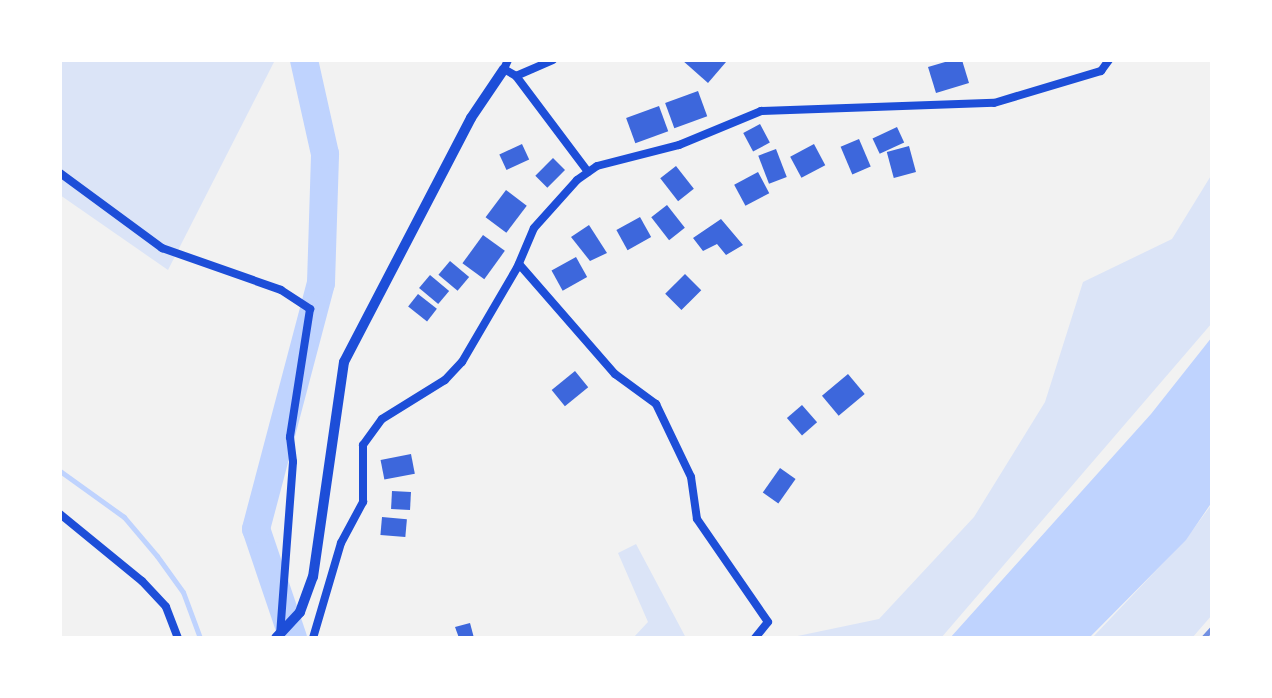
<!DOCTYPE html>
<style>
body{margin:0}
#map{position:relative;width:1272px;height:698px;overflow:hidden;background:#f2f2f2;font-family:"Exo 2",sans-serif}
div>[style]{position:absolute}
[style*='--x']{left:calc(var(--x)*1px);top:calc(var(--y)*1px);width:calc(var(--w)*1px);rotate:calc(var(--a)*1deg)}
.green>*{inset:0;background:#dbe4f7}
.water>*{inset:0;background:#bfd3fe}
.stream>*{height:5px;margin:-2.5px;padding:0 2.5px;transform-origin:2.5px;border-radius:2.5px;background:#bfd3fe}
.river>*{height:28px;margin:-14px;padding:0 14px;transform-origin:14px;border-radius:14px;background:#bfd3fe}
.building>*{inset:0;background:#3d67dc;transform-origin:0 0}
.minor>*{height:8px;margin:-4px;padding:0 4px;transform-origin:4px;border-radius:4px;background:#1d4ed8}
.tertiary>*{height:10px;margin:-5px;padding:0 5px;transform-origin:5px;border-radius:5px;background:#1d4ed8}
.rail>*{height:5px;margin:-2.5px;padding:0 2.5px;transform-origin:2.5px;border-radius:2.5px;background:#7290e2}
span{translate:-50% -50%;white-space:nowrap;text-align:center;line-height:1.15;-webkit-text-stroke:8px #fff;paint-order:stroke}
.frame{position:absolute;inset:0;border:62px solid #fff;pointer-events:none}
</style>
<div id="map">
<div class="green">
<i style="clip-path:polygon(60px 60px,275px 60px,168px 270px,60px 195px)"></i>
<i style="clip-path:polygon(1212px 174px,1212px 323px,941px 638px,788px 638px,879px 619px,974px 517px,1045px 402px,1083px 282px,1172px 239px)"></i>
<i style="clip-path:polygon(1212px 504px,1212px 615px,1192px 638px,1092px 638px,1186px 539px)"></i>
<i style="clip-path:polygon(636px 544px,686px 638px,633px 638px,648px 622px,618px 553px)"></i>
</div>
<div class="water">
<i style="clip-path:polygon(1212px 337px,1212px 502px,1186px 540px,1089px 638px,950px 638px,1151px 414px)"></i>
</div>
<div class="stream">
<i style="--x:60;--y:471;--w:79;--a:35.7"></i>
<i style="--x:124;--y:517;--w:51;--a:49.8"></i>
<i style="--x:157;--y:556;--w:44;--a:54.2"></i>
<i style="--x:183;--y:592;--w:49;--a:69.7"></i>
</div>
<div class="river">
<i style="--x:293;--y:638;--w:115;--a:-108.7"></i>
<i style="--x:256;--y:529;--w:254;--a:-75.2"></i>
<i style="--x:321;--y:283;--w:129;--a:-88.2"></i>
<i style="--x:325;--y:154;--w:96;--a:-102.6"></i>
</div>
<div class="building">
<i style="clip-path:polygon(682px 60px,723px 60px,726px 62px,708px 83px)"></i>
<i style="clip-path:polygon(952px 60px,962px 60px,969px 83px,936px 93px,928px 67px)"></i>
<i style="left:698px;top:91px;width:27px;height:35px;rotate:70deg"></i>
<i style="left:659px;top:106px;width:27px;height:35px;rotate:70deg"></i>
<i style="left:760px;top:124px;width:21px;height:19px;rotate:62deg"></i>
<i style="left:897px;top:127px;width:17px;height:27px;rotate:65deg"></i>
<i style="left:859px;top:139px;width:30px;height:20px;rotate:67deg"></i>
<i style="left:522px;top:144px;width:17px;height:25px;rotate:65deg"></i>
<i style="left:814px;top:144px;width:24px;height:27px;rotate:62deg"></i>
<i style="left:909px;top:146px;width:27px;height:23px;rotate:75deg"></i>
<i style="left:776px;top:149px;width:30px;height:19px;rotate:69deg"></i>
<i style="left:553px;top:158px;width:17px;height:25px;rotate:45deg"></i>
<i style="left:676px;top:166px;width:29px;height:20px;rotate:52deg"></i>
<i style="left:758px;top:172px;width:24px;height:27px;rotate:62deg"></i>
<i style="left:506px;top:190px;width:26px;height:34px;rotate:37deg"></i>
<i style="left:667px;top:205px;width:29px;height:20px;rotate:52deg"></i>
<i style="left:640px;top:217px;width:23px;height:27px;rotate:61deg"></i>
<i style="clip-path:polygon(721px 219px,743px 245px,726px 255px,717px 244px,703px 251px,693px 238px)"></i>
<i style="clip-path:polygon(589px 225px,607px 253px,590px 261px,571px 237px)"></i>
<i style="left:483px;top:235px;width:27px;height:35px;rotate:36deg"></i>
<i style="left:576px;top:257px;width:23px;height:28px;rotate:61deg"></i>
<i style="left:450px;top:261px;width:25px;height:18px;rotate:40deg"></i>
<i style="left:685px;top:274px;width:23px;height:28px;rotate:45deg"></i>
<i style="left:430px;top:275px;width:25px;height:17px;rotate:40deg"></i>
<i style="left:418px;top:294px;width:24px;height:16px;rotate:38deg"></i>
<i style="left:575px;top:371px;width:21px;height:30px;rotate:51deg"></i>
<i style="left:848px;top:374px;width:26px;height:34px;rotate:50deg"></i>
<i style="left:802px;top:405px;width:23px;height:20px;rotate:49deg"></i>
<i style="left:411px;top:454px;width:20px;height:31px;rotate:79deg"></i>
<i style="left:780px;top:468px;width:19px;height:30px;rotate:35deg"></i>
<i style="left:392px;top:491px;width:19px;height:18px;rotate:3deg"></i>
<i style="left:382px;top:517px;width:25px;height:18px;rotate:5deg"></i>
<i style="clip-path:polygon(470px 623px,474px 638px,459px 638px,455px 627px)"></i>
</div>
<div class="minor">
<i style="--x:508;--y:60;--w:10;--a:114"></i>
<i style="--x:504;--y:69;--w:14;--a:30"></i>
<i style="--x:516;--y:76;--w:40;--a:-23.4"></i>
<i style="--x:516;--y:76;--w:120;--a:53.1"></i>
<i style="--x:60;--y:173;--w:127;--a:36.3"></i>
<i style="--x:162;--y:248;--w:126;--a:19.4"></i>
<i style="--x:281;--y:290;--w:35;--a:33"></i>
<i style="--x:310;--y:309;--w:130;--a:98.9"></i>
<i style="--x:290;--y:437;--w:25;--a:83"></i>
<i style="--x:293;--y:462;--w:173;--a:94.3"></i>
<i style="--x:519;--y:264;--w:146;--a:48.9"></i>
<i style="--x:615;--y:374;--w:51;--a:36.2"></i>
<i style="--x:656;--y:404;--w:81;--a:64.4"></i>
<i style="--x:691;--y:477;--w:42;--a:81.9"></i>
<i style="--x:697;--y:519;--w:125;--a:55.4"></i>
<i style="--x:768;--y:622;--w:21;--a:129"></i>
<i style="--x:60;--y:514;--w:106;--a:39.3"></i>
<i style="--x:142;--y:581;--w:35;--a:47"></i>
<i style="--x:166;--y:607;--w:33;--a:69"></i>
<i style="--x:313;--y:638;--w:99;--a:-73.6"></i>
<i style="--x:341;--y:543;--w:47;--a:-61.8"></i>
<i style="--x:363;--y:502;--w:57;--a:-90"></i>
<i style="--x:363;--y:445;--w:32;--a:-54"></i>
<i style="--x:382;--y:419;--w:74;--a:-31.8"></i>
<i style="--x:445;--y:380;--w:25;--a:-47"></i>
<i style="--x:462;--y:362;--w:109;--a:-59.7"></i>
<i style="--x:517;--y:268;--w:43;--a:-67"></i>
<i style="--x:534;--y:228;--w:64;--a:-48.1"></i>
<i style="--x:577;--y:180;--w:24;--a:-35"></i>
<i style="--x:597;--y:166;--w:85;--a:-14.4"></i>
<i style="--x:679;--y:145;--w:89;--a:-22.5"></i>
<i style="--x:761;--y:111;--w:233;--a:-2"></i>
<i style="--x:994;--y:103;--w:112;--a:-16.7"></i>
<i style="--x:1101;--y:71;--w:14;--a:-54"></i>
</div>
<div class="tertiary">
<i style="--x:276;--y:638;--w:35;--a:-47"></i>
<i style="--x:300;--y:612;--w:37;--a:-70"></i>
<i style="--x:313;--y:577;--w:217;--a:-81.8"></i>
<i style="--x:344;--y:362;--w:275;--a:-62.5"></i>
<i style="--x:471;--y:118;--w:59;--a:-56"></i>
</div>
<div class="rail">
<i style="--x:1203;--y:638;--w:13;--a:-48"></i>
</div>
<div class="frame"></div>
</div>
